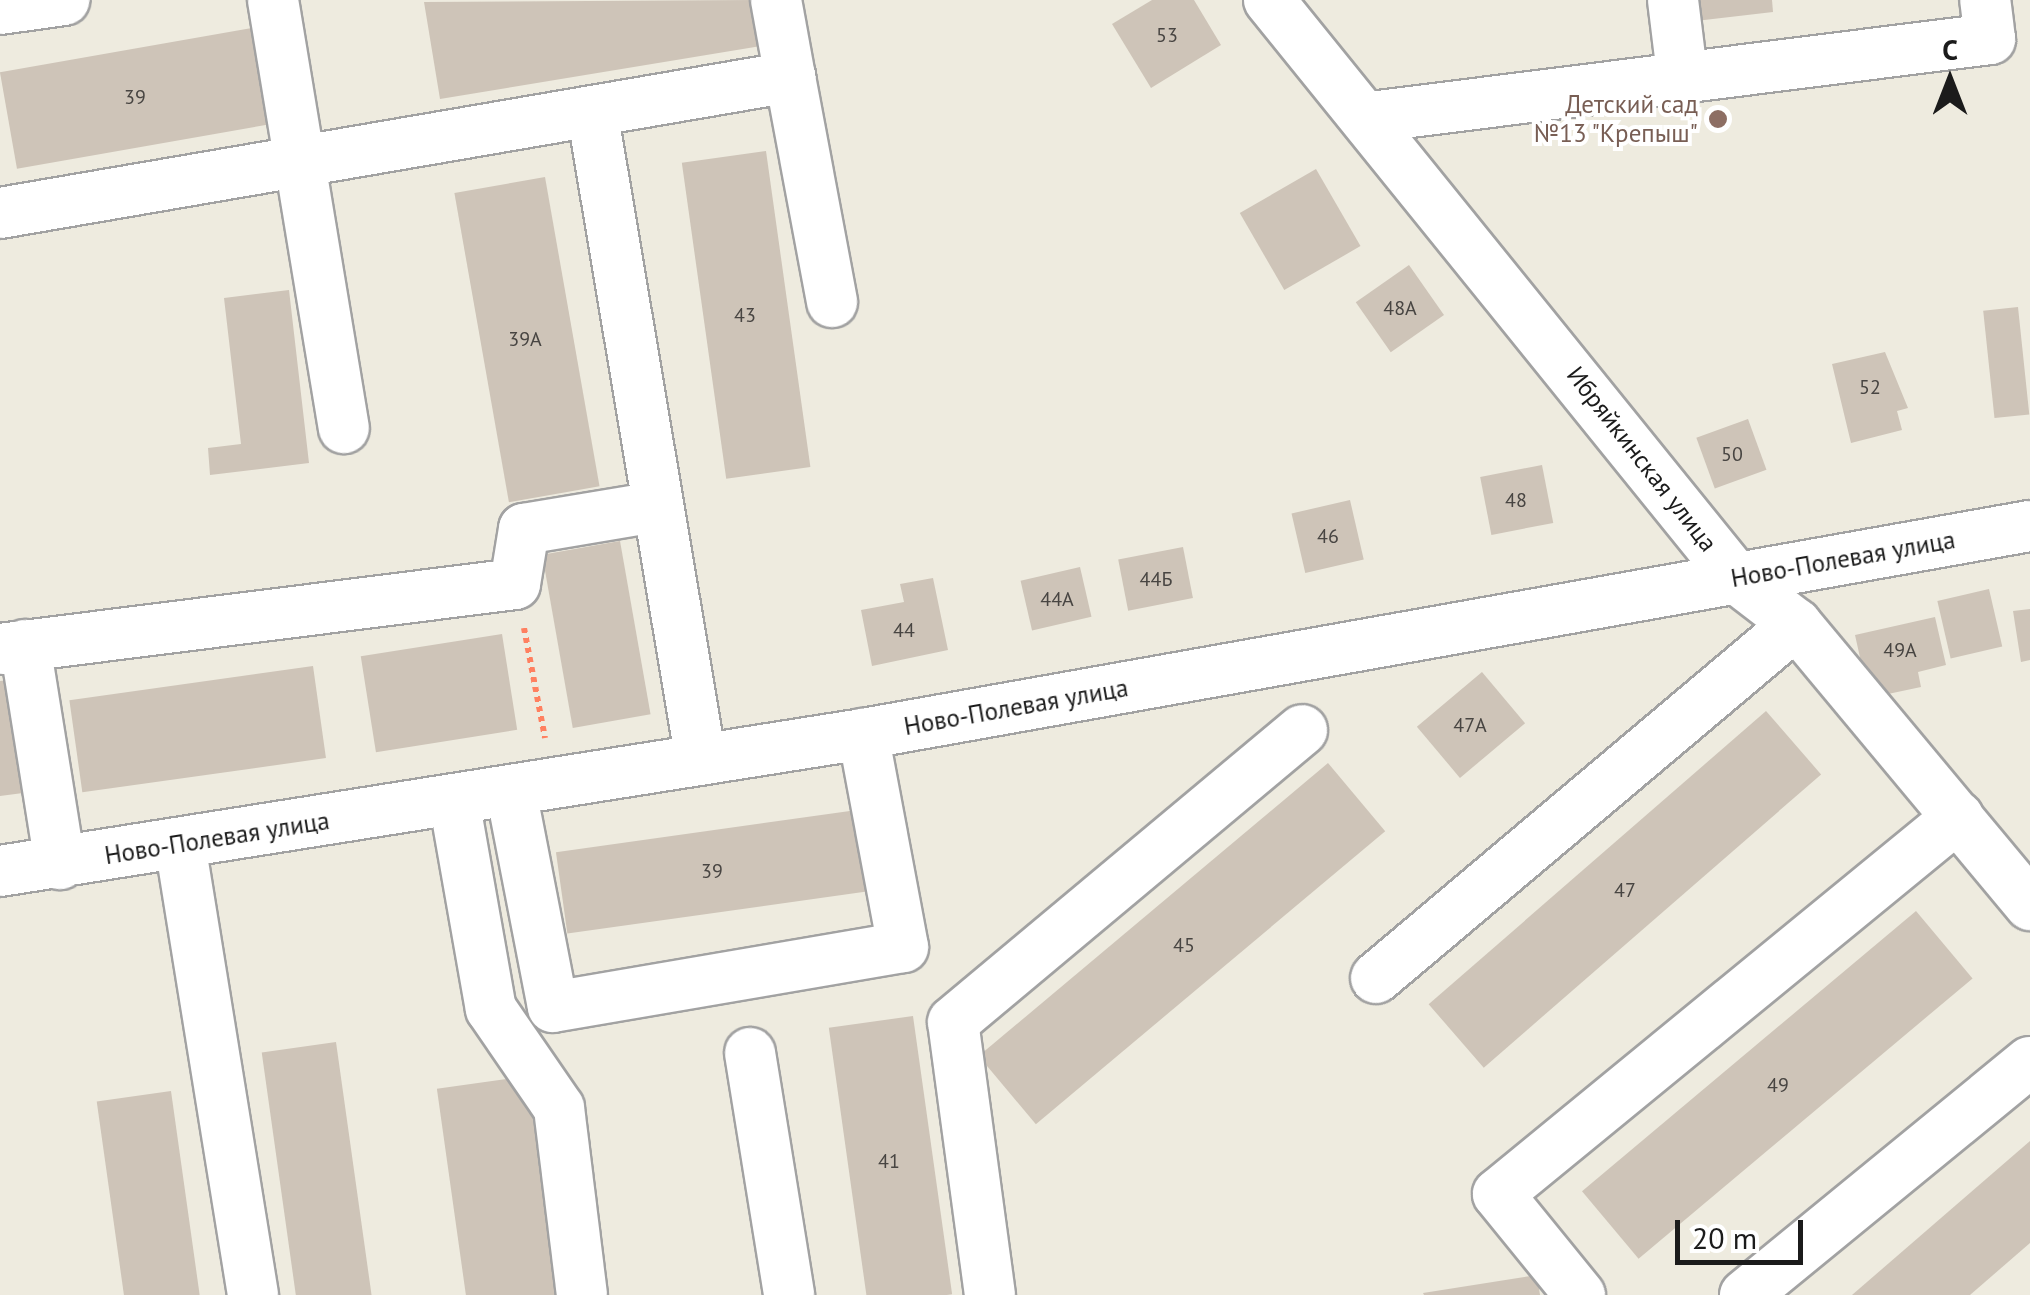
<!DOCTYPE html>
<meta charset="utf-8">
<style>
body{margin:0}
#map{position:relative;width:2030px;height:1295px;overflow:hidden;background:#eeebdf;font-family:"PT Sans",sans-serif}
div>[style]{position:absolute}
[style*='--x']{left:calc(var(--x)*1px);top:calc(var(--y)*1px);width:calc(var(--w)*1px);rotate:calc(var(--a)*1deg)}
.building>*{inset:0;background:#cec4b8;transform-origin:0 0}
.path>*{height:6px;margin-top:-3px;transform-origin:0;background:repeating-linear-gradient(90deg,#ff8060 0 5px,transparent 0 10px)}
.roads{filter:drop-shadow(2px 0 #a2a2a2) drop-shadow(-2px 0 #a2a2a2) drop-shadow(0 2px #a2a2a2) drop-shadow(0 -2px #a2a2a2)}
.minor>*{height:50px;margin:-25px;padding:0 25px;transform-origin:25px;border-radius:25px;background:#fff}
.dots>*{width:28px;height:28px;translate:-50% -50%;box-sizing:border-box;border:5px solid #fff;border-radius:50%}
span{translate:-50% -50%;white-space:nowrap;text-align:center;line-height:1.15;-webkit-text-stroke:8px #fff;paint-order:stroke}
.number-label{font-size:20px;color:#484542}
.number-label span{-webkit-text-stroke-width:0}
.education-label{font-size:25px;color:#785e54}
.right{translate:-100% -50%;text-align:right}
.street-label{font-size:25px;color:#1b1b1b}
.north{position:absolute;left:1900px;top:30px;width:100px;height:100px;-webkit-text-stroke:8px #fff;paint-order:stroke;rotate:0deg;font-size:28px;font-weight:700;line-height:40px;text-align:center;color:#1b1b1b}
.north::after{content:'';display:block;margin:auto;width:35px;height:45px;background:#1b1b1b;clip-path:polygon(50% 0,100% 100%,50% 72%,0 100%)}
.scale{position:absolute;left:1675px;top:1220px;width:128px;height:45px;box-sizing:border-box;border:5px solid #1b1b1b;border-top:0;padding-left:12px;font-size:30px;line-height:35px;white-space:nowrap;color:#1b1b1b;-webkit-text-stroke:8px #fff;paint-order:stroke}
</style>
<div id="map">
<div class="building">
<i style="clip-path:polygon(753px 0,761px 46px,440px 99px,424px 2px)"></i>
<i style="clip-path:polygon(1152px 0,1194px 0,1221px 45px,1151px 88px,1112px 24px)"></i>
<i style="clip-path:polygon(1685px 0,1772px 0,1773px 12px,1687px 22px)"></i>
<i style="left:257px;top:27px;width:98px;height:261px;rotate:80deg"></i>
<i style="left:766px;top:151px;width:319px;height:85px;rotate:82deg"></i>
<i style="left:1316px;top:169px;width:89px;height:88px;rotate:60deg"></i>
<i style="left:545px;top:177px;width:314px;height:92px;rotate:80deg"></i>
<i style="left:1409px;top:265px;width:61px;height:65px;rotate:55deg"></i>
<i style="clip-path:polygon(289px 290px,309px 463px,210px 475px,208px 448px,241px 444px,224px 298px)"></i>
<i style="left:2018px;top:307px;width:108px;height:35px;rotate:84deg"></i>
<i style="clip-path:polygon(1885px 352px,1908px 408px,1897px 411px,1902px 430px,1851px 443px,1832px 364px)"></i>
<i style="left:1748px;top:419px;width:54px;height:55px;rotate:70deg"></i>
<i style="left:1542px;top:465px;width:59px;height:63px;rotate:79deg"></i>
<i style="left:1350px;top:500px;width:61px;height:60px;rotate:77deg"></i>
<i style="left:620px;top:541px;width:176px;height:79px;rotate:80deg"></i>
<i style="left:1183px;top:547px;width:52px;height:66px;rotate:79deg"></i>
<i style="left:1080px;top:567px;width:51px;height:61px;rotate:77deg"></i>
<i style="clip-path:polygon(933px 578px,948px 650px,872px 666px,861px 610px,904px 602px,900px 584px)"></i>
<i style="left:1989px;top:589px;width:59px;height:53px;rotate:77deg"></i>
<i style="clip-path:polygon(2030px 609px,2030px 660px,2021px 662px,2013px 611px)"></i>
<i style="clip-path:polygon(1935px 617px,1946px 665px,1918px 672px,1921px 687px,1869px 698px,1855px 635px)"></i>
<i style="left:502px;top:634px;width:97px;height:143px;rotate:81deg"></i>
<i style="left:313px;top:666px;width:93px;height:246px;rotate:82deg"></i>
<i style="left:1482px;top:672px;width:67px;height:85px;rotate:50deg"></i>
<i style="clip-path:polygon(9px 680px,23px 793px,0 796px,0 681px)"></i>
<i style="left:1766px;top:711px;width:84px;height:447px;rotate:49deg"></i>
<i style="left:1328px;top:763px;width:89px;height:456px;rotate:50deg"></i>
<i style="left:857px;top:810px;width:82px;height:304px;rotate:82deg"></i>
<i style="left:1916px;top:911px;width:88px;height:436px;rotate:50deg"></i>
<i style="left:913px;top:1016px;width:281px;height:85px;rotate:82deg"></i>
<i style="left:336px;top:1042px;width:256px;height:75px;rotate:82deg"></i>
<i style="left:527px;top:1076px;width:221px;height:91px;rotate:82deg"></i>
<i style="left:171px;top:1091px;width:206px;height:75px;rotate:82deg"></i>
<i style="clip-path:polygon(2030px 1141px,2030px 1243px,1970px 1295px,1852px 1295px)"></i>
<i style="clip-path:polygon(1537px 1275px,1540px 1295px,1424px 1295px,1423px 1293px)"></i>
</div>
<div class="path">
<i style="--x:524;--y:628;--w:112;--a:79.2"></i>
</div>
<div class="roads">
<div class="minor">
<i style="--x:273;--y:0;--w:434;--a:80.6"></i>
<i style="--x:1269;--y:0;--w:743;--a:51.06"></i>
<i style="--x:1736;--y:578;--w:76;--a:37.5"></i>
<i style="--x:1796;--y:624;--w:366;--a:50.2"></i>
<i style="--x:1673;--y:0;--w:82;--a:83"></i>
<i style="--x:0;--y:9;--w:65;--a:-8"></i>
<i style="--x:790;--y:77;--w:229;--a:79.4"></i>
<i style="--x:592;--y:111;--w:658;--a:80.47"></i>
<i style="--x:1371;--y:117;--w:624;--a:-7.18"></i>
<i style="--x:1990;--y:39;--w:39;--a:-97"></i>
<i style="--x:0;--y:213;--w:802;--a:-9.77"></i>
<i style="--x:790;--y:77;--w:78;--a:-100.3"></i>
<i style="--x:25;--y:645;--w:222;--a:80.9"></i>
<i style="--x:0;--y:649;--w:519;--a:-7.19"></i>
<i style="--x:515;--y:584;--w:56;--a:-80.7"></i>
<i style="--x:524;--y:529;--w:134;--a:-9.5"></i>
<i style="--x:511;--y:791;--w:220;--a:79"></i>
<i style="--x:553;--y:1007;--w:355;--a:-9.7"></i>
<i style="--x:903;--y:947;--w:217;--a:-100.6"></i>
<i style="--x:454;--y:800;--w:212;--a:80"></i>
<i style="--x:491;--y:1009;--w:120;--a:55.5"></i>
<i style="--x:559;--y:1108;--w:188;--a:83"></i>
<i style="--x:180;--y:844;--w:457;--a:80.8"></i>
<i style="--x:0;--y:871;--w:874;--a:-9.02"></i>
<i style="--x:863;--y:734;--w:1185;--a:-10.11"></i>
<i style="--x:1376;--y:978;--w:549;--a:-40.13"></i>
<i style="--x:750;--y:1053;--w:245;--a:80.8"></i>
<i style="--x:990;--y:1295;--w:275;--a:-97.7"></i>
<i style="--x:953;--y:1022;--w:455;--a:-39.9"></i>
<i style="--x:1580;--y:1295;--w:130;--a:-129.1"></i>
<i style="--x:1498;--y:1194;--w:595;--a:-39.34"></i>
<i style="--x:1745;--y:1295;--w:368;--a:-39.3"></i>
</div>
</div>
<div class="dots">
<i style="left:1718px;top:119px;background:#8d6e63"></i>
</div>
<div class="number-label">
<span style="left:1167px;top:35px">53</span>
<span style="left:135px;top:97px">39</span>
<span style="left:1400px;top:308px">48А</span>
<span style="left:745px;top:315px">43</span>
<span style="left:525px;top:339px">39А</span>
<span style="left:1870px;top:387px">52</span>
<span style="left:1732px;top:454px">50</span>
<span style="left:1516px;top:500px">48</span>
<span style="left:1328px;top:536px">46</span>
<span style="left:1156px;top:579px">44Б</span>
<span style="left:1057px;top:599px">44А</span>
<span style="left:904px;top:630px">44</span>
<span style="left:1900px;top:650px">49А</span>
<span style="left:1470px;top:725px">47А</span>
<span style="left:712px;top:871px">39</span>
<span style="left:1625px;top:890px">47</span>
<span style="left:1184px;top:945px">45</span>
<span style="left:1778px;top:1085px">49</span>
<span style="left:889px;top:1161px">41</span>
</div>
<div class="education-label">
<span class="right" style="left:1698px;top:119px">Детский сад<br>№13 "Крепыш"</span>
</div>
<div class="street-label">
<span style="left:1642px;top:459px;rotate:52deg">Ибряйкинская улица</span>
<span style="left:1843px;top:559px;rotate:-10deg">Ново-Полевая улица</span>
<span style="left:1016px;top:707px;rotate:-10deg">Ново-Полевая улица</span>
<span style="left:217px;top:838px;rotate:-9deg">Ново-Полевая улица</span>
</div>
<div class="north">С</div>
<div class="scale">20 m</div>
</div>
